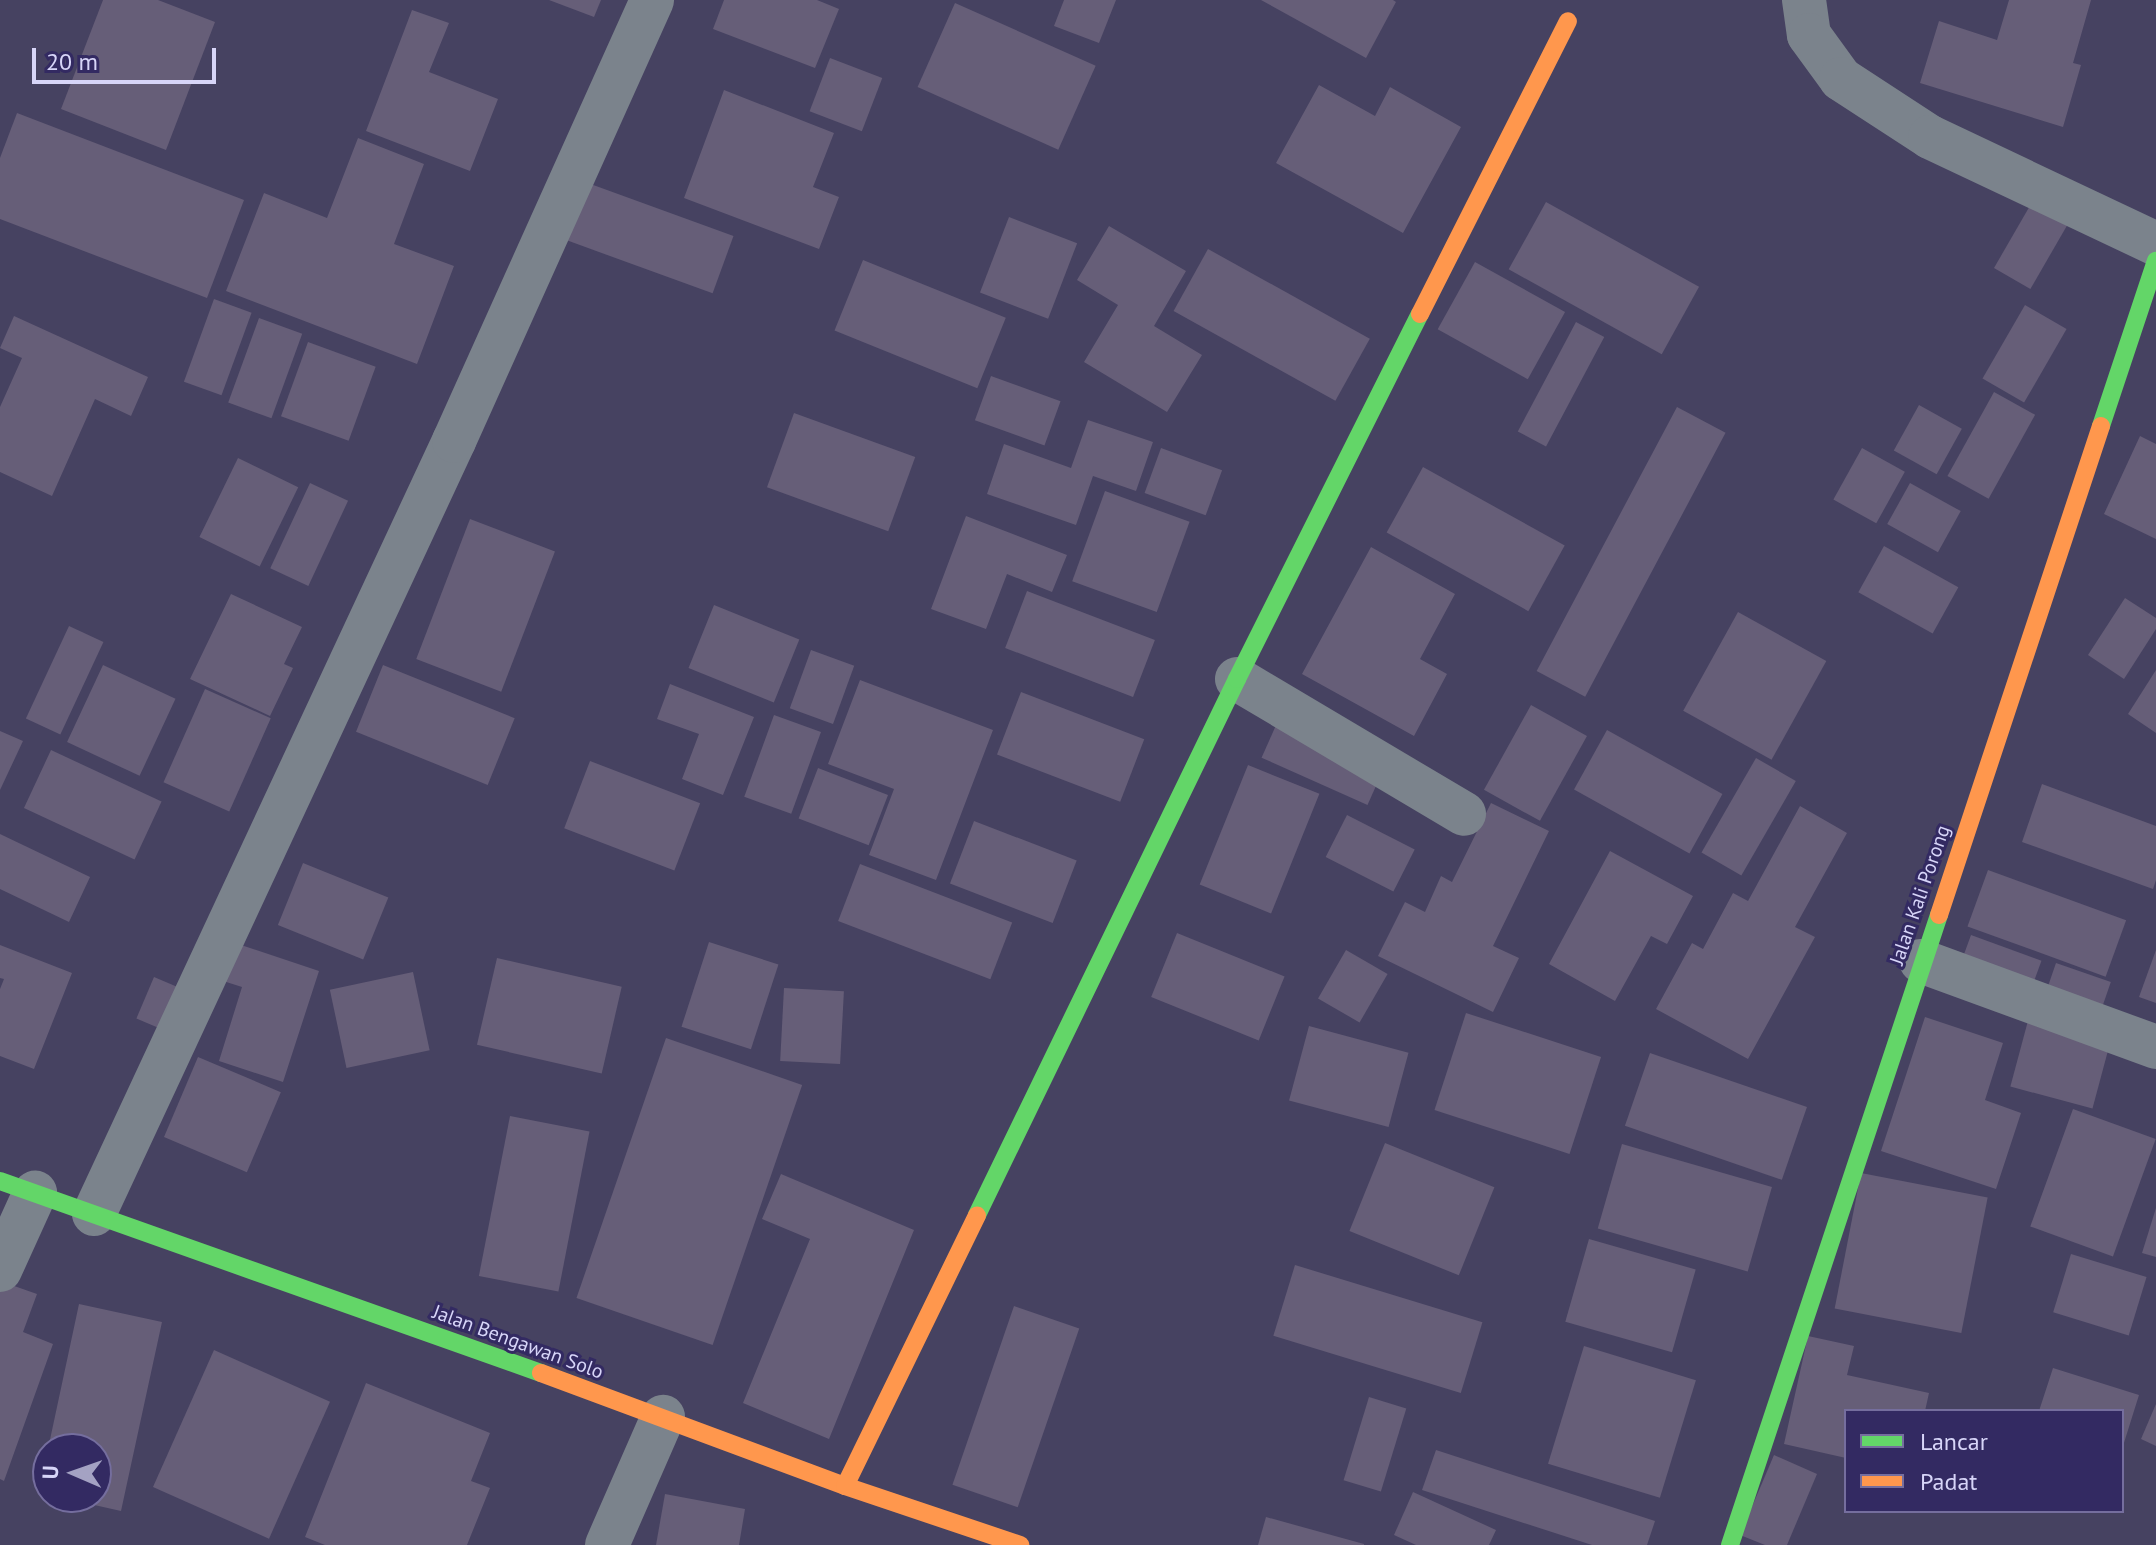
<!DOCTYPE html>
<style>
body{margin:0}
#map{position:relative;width:2156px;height:1545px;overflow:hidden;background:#464261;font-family:"PT Sans",sans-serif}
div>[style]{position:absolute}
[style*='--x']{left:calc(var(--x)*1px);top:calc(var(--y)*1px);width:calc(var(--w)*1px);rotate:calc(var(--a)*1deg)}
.building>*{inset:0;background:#665e78;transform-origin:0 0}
.street>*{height:44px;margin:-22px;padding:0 22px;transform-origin:22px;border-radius:22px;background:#7b838c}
.fast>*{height:18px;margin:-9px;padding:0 9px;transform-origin:9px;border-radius:9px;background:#63d668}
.slow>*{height:18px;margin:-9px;padding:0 9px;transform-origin:9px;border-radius:9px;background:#ff974d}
span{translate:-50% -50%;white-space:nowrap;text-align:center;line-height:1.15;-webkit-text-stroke:6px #332a62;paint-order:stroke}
.street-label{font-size:20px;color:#d7d5f8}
.legend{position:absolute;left:1844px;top:1409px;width:280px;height:104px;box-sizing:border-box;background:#332a62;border:2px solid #756e9e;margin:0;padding:10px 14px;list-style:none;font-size:24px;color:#d7d5f8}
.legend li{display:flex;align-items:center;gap:16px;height:40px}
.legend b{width:40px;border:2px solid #756e9e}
.north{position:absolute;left:32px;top:1433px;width:80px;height:80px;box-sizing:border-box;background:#332a62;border:2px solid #756e9e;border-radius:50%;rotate:272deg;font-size:22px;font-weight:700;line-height:32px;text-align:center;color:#d7d5f8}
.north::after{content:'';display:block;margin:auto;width:28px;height:36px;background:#a4a2c3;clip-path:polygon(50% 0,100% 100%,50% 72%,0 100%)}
.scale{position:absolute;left:32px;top:48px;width:184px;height:36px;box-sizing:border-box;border:4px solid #d7d5f8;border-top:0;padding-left:10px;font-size:24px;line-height:28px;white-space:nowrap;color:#d7d5f8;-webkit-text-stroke:6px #332a62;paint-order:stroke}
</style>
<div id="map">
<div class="building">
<i style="clip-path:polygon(103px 0,158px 0,215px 22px,166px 150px,61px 109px)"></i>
<i style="clip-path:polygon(549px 0,601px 0,594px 17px)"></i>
<i style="clip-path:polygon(724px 0,817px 0,839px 9px,815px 68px,713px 29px)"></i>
<i style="clip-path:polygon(1064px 0,1116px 0,1099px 43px,1054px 26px)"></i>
<i style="clip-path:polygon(1261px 0,1393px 0,1396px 2px,1366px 58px)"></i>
<i style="clip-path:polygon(2009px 0,2091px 0,2073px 63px,2081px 65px,2063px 127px,1920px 83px,1939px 21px,1997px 40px)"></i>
<i style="left:955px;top:3px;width:154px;height:92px;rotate:24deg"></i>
<i style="clip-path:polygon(412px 10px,449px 23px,429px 72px,498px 99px,470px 171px,366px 131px)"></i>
<i style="left:830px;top:58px;width:56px;height:57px;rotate:21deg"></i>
<i style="clip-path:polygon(1319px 85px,1375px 116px,1390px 87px,1461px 127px,1403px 233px,1276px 163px)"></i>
<i style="clip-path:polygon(724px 90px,834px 133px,813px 187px,839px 197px,819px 249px,684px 198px)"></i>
<i style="clip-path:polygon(17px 113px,244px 200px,207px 298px,0 219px,0 158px)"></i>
<i style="clip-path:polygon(358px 138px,424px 164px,394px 244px,454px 266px,417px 364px,226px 291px,264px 193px,327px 218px)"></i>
<i style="left:585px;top:182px;width:158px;height:61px;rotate:20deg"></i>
<i style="left:2035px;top:197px;width:42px;height:82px;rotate:30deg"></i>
<i style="left:1546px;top:202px;width:175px;height:77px;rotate:29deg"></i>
<i style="left:1009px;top:217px;width:73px;height:81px;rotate:21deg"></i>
<i style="clip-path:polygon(1109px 226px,1186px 271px,1154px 326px,1202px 355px,1167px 412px,1084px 362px,1118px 305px,1077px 280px)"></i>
<i style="left:1208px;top:249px;width:185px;height:71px;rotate:29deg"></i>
<i style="left:863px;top:260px;width:154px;height:76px;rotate:22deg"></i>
<i style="left:1475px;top:262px;width:103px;height:77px;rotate:29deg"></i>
<i style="left:214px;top:299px;width:40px;height:88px;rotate:20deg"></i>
<i style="left:2025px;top:305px;width:48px;height:85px;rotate:30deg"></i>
<i style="clip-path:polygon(14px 316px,148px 377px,131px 416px,95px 399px,52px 496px,0 472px,0 407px,22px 358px,0 348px)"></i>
<i style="left:259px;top:318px;width:46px;height:90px;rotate:20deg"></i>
<i style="left:1576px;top:322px;width:32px;height:124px;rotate:28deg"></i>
<i style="left:308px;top:342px;width:72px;height:79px;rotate:20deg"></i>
<i style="left:991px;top:376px;width:74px;height:47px;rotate:20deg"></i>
<i style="left:1994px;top:392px;width:47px;height:96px;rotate:29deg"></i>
<i style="left:1919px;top:405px;width:49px;height:52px;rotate:29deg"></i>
<i style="left:1677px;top:407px;width:55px;height:299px;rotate:28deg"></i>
<i style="left:794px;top:413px;width:129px;height:79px;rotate:20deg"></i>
<i style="clip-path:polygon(1088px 420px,1153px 442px,1136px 491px,1093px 476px,1076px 525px,987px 494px,1004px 444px,1071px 468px)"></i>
<i style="clip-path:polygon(2140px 436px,2156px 444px,2156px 539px,2104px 514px)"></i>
<i style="left:1161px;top:448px;width:65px;height:48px;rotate:20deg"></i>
<i style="left:1862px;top:448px;width:49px;height:59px;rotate:29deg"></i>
<i style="left:238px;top:458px;width:67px;height:88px;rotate:26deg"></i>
<i style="left:1423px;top:467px;width:162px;height:75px;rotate:29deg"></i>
<i style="left:310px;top:483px;width:42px;height:94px;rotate:25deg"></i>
<i style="left:1910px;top:483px;width:58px;height:47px;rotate:29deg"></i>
<i style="left:1105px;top:491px;width:90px;height:96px;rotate:20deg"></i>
<i style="clip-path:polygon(966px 516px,1067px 555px,1052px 592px,1007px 574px,986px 629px,931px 609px)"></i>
<i style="left:470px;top:519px;width:91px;height:150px;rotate:21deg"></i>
<i style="left:1884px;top:546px;width:85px;height:53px;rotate:29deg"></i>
<i style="clip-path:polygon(1371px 547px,1455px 594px,1420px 659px,1447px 674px,1414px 736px,1302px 674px)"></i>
<i style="left:1027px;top:591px;width:137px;height:61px;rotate:21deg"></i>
<i style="clip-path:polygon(231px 594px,302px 627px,284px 664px,293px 668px,270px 716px,190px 679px)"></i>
<i style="clip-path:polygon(2125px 598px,2156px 618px,2156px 629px,2124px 679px,2088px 655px)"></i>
<i style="left:714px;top:605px;width:92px;height:68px;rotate:22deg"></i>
<i style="left:1738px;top:612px;width:101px;height:113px;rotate:29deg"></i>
<i style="left:69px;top:626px;width:38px;height:102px;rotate:25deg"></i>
<i style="left:811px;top:650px;width:46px;height:62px;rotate:20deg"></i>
<i style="left:103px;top:665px;width:80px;height:85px;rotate:25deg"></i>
<i style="left:383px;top:665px;width:142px;height:72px;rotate:22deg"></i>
<i style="clip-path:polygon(2156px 670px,2156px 733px,2128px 714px)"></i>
<i style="clip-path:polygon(860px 680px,993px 730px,936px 880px,869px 855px,894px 789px,828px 764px)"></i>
<i style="clip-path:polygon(670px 684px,754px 717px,723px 795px,682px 779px,699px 734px,657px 719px)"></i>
<i style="left:205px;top:689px;width:72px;height:102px;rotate:24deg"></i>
<i style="left:1021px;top:692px;width:132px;height:67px;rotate:21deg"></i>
<i style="left:1531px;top:705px;width:64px;height:97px;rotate:29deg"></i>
<i style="left:774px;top:715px;width:50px;height:87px;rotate:20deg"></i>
<i style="left:1277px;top:723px;width:116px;height:38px;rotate:24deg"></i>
<i style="left:1607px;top:730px;width:132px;height:68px;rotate:29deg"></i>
<i style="clip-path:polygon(0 731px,23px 741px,0 790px)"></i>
<i style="left:51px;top:750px;width:122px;height:64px;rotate:25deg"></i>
<i style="left:1756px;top:758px;width:46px;height:109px;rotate:30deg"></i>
<i style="left:590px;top:761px;width:118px;height:72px;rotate:21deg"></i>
<i style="left:1248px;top:765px;width:77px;height:129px;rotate:22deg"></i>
<i style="left:818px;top:768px;width:75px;height:54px;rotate:21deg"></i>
<i style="clip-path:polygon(2042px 784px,2156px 826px,2156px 880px,2153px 889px,2022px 842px)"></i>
<i style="clip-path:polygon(1491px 803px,1549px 831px,1493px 946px,1519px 958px,1493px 1012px,1378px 956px,1405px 902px,1425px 912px,1441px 876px,1452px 882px)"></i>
<i style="clip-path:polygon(1800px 806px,1847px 833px,1795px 927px,1815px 937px,1748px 1059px,1656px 1009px,1692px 943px,1703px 949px,1733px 893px,1748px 901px)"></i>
<i style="left:1347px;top:815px;width:76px;height:47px;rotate:27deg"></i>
<i style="left:974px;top:821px;width:110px;height:67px;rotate:21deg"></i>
<i style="clip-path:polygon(0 834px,90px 877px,69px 922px,0 889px)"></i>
<i style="clip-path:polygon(1610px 851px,1693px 896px,1667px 944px,1651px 936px,1615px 1001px,1549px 964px)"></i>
<i style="left:303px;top:863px;width:92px;height:67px;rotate:22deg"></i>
<i style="left:860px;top:864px;width:163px;height:61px;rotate:21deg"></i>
<i style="left:1988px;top:870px;width:147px;height:60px;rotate:20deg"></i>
<i style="left:1177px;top:933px;width:116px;height:69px;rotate:22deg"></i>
<i style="left:1971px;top:935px;width:75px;height:34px;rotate:20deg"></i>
<i style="clip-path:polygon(232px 942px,319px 971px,283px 1082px,219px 1061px,242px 987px,220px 980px)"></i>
<i style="left:709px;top:942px;width:73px;height:89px;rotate:18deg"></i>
<i style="clip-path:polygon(0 945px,72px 973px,34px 1069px,0 1056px,0 989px,4px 979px,0 978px)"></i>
<i style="left:1346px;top:950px;width:48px;height:56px;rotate:30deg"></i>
<i style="clip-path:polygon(2156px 950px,2156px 1003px,2139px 997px)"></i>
<i style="left:497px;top:958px;width:128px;height:89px;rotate:13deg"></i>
<i style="left:2056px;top:963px;width:58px;height:40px;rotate:19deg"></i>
<i style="left:413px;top:972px;width:80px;height:85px;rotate:78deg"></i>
<i style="left:154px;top:977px;width:39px;height:45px;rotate:23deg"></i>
<i style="left:784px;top:988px;width:60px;height:73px;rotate:3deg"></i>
<i style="left:1466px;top:1013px;width:142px;height:102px;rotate:18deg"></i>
<i style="clip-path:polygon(1925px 1017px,2003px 1043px,1985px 1100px,2021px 1113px,1996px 1189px,1881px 1151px)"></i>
<i style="left:2029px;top:1017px;width:85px;height:72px;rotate:15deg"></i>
<i style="left:1309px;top:1026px;width:103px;height:77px;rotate:15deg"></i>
<i style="left:666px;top:1038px;width:144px;height:275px;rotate:19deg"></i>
<i style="left:1650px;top:1053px;width:166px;height:77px;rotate:19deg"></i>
<i style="left:198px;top:1057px;width:90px;height:87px;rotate:23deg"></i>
<i style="left:2073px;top:1109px;width:88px;height:125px;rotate:20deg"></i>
<i style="left:510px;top:1116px;width:81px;height:163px;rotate:11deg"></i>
<i style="left:1385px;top:1143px;width:118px;height:95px;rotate:22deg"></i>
<i style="left:1622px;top:1144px;width:156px;height:88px;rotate:16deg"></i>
<i style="left:1861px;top:1173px;width:129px;height:138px;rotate:11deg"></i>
<i style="clip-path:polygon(781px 1174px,914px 1230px,829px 1439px,743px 1403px,810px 1239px,762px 1219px)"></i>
<i style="clip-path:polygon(2156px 1208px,2156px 1257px,2142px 1253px)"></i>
<i style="left:1589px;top:1239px;width:111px;height:86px;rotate:16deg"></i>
<i style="left:2071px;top:1254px;width:79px;height:61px;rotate:17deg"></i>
<i style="left:1295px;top:1265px;width:196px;height:74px;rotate:17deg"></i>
<i style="clip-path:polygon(0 1281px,37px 1294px,23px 1332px,53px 1344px,4px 1481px,0 1479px)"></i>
<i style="clip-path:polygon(79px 1304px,162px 1322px,121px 1511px,63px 1498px,96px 1497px,96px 1449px,48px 1449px)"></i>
<i style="left:1014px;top:1306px;width:69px;height:189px;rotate:19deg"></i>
<i style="clip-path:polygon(1808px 1336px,1854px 1346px,1847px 1375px,1929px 1393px,1925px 1411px,1846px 1411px,1846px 1458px,1784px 1444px)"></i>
<i style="left:1584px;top:1346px;width:117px;height:123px;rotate:17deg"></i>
<i style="left:214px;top:1350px;width:127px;height:150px;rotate:24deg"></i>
<i style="clip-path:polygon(2053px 1368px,2139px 1395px,2123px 1446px,2122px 1411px,2039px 1411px)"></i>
<i style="clip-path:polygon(366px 1383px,490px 1433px,471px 1481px,490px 1488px,467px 1545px,325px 1545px,305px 1537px)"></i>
<i style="left:1369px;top:1397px;width:39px;height:87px;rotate:17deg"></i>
<i style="clip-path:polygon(2156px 1404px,2156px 1446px,2141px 1439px)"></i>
<i style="clip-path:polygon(1436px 1450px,1655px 1521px,1647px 1545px,1592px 1545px,1422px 1490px)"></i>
<i style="clip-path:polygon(48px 1454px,48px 1495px,38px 1493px)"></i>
<i style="clip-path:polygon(1774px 1455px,1817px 1474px,1787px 1545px,1765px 1545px,1740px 1535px)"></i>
<i style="clip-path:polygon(1413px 1492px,1496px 1530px,1489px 1545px,1416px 1545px,1394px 1535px)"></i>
<i style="clip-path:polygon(665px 1494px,745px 1509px,739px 1545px,656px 1545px)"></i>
<i style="clip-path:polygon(1266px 1517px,1364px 1544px,1364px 1545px,1258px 1545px)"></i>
</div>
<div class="street">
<i style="--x:1804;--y:0;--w:35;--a:82"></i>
<i style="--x:1809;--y:35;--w:54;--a:54"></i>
<i style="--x:1841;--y:79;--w:106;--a:33.1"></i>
<i style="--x:1930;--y:137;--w:250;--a:25.3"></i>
<i style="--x:1237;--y:679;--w:264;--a:30.7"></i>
<i style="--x:1921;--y:961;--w:250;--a:20.1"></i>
<i style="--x:94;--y:1214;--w:853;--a:-65.03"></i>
<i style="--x:454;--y:441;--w:483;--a:-65.8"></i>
<i style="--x:0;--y:1270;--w:85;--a:-65.6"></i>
<i style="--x:607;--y:1545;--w:140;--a:-66.4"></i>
</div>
<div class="fast">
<i style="--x:2101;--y:426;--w:174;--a:-71.6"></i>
<i style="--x:0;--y:1181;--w:574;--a:19.54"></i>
<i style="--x:977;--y:1215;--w:596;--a:-64.12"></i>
<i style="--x:1237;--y:679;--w:408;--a:-63.4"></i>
<i style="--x:1730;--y:1545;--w:664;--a:-71.65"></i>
</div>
<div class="slow">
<i style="--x:1420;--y:314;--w:328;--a:-63.2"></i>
<i style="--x:1939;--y:915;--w:515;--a:-71.67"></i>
<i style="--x:541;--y:1373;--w:324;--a:20.4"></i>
<i style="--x:845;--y:1486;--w:185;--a:18.6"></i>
<i style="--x:845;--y:1486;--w:301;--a:-64"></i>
</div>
<div class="street-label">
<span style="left:1920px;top:895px;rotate:-71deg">Jalan Kali Porong</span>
<span style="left:518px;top:1342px;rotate:20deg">Jalan Bengawan Solo</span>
</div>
<ul class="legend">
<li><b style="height:10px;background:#63d668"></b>Lancar</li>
<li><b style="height:10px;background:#ff974d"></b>Padat</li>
</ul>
<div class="north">U</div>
<div class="scale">20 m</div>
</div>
